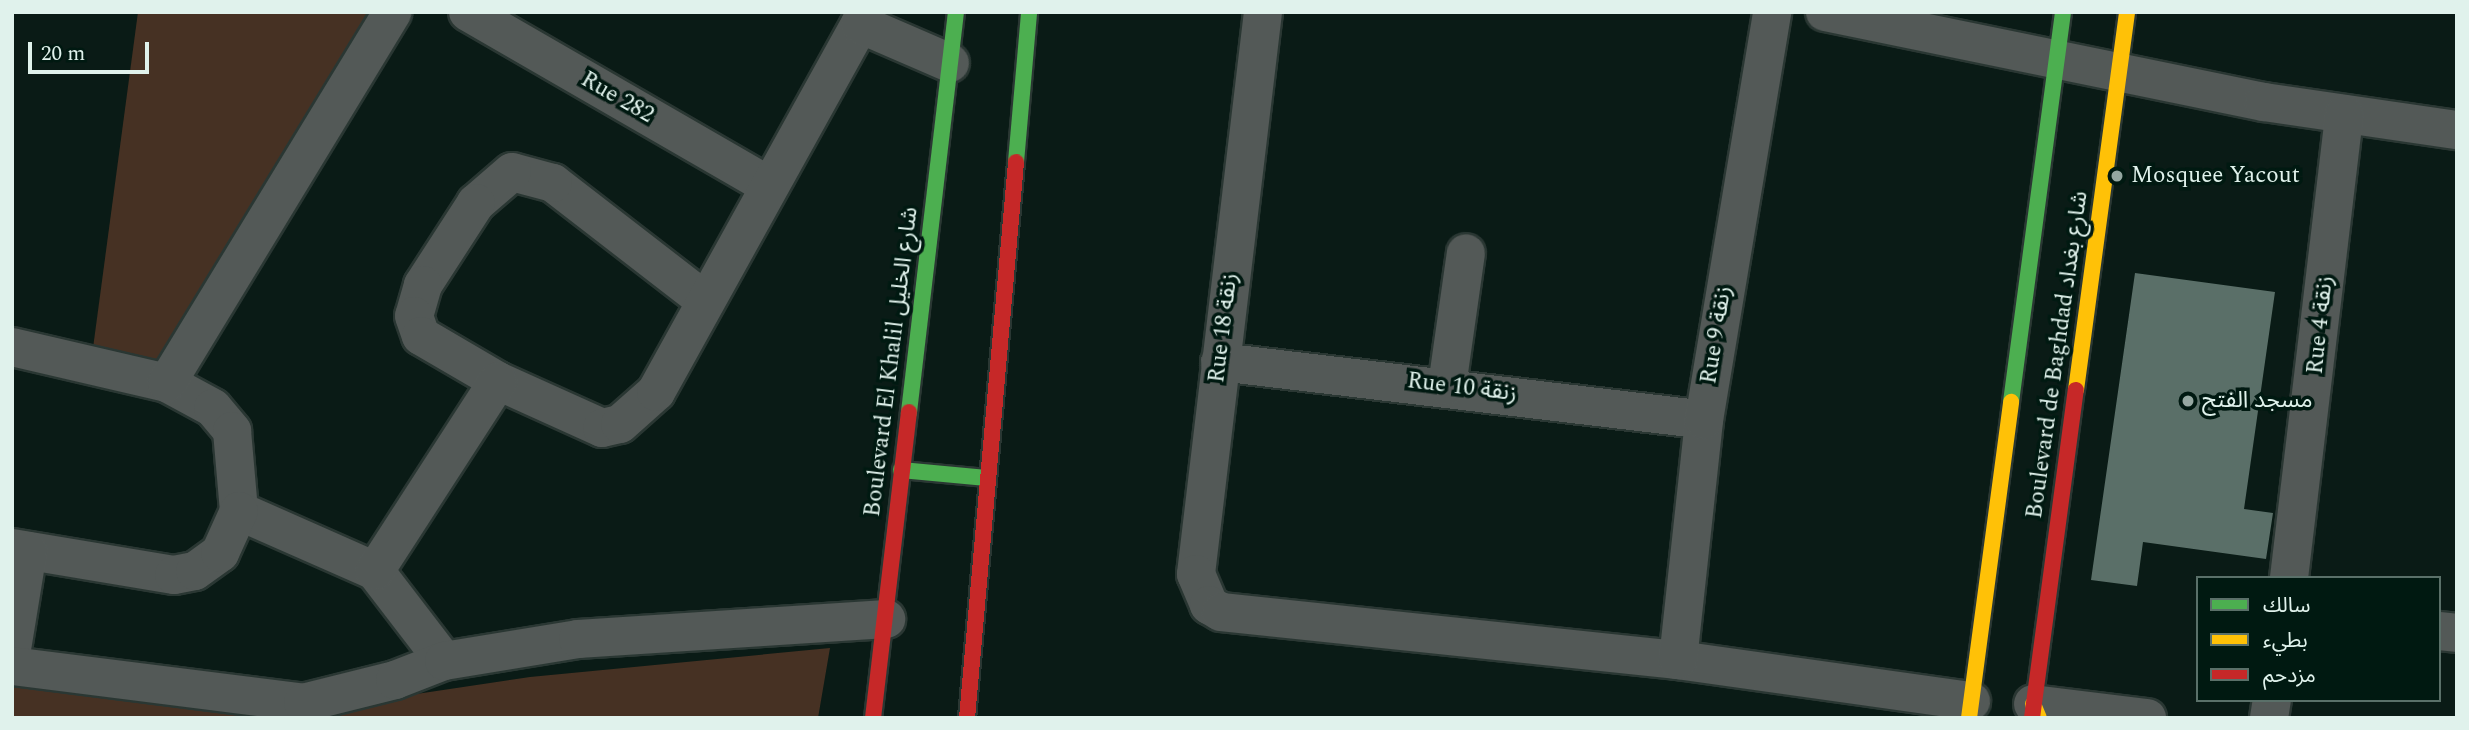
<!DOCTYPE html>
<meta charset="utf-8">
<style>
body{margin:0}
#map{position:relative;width:2469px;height:730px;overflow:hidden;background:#0a1b16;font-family:Spectral,"Noto Sans Arabic",serif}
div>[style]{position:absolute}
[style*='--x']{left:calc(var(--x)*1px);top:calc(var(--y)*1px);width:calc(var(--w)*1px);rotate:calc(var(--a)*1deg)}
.green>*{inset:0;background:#463123}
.building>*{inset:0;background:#5a6f68}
.roads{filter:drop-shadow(2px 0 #2a3733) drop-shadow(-2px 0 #2a3733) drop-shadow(0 2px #2a3733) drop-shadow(0 -2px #2a3733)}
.street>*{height:38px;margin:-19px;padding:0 19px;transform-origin:19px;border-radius:19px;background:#535957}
.fast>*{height:16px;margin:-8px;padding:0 8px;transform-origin:8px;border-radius:8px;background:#4caf50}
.slow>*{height:16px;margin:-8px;padding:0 8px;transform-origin:8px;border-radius:8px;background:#ffc107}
.jam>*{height:16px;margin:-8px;padding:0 8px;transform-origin:8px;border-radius:8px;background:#c62828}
.dots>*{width:19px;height:19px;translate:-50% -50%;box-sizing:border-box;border:4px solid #001911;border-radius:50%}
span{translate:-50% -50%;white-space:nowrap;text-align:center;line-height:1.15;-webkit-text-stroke:7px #001911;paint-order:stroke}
.street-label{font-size:23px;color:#e0f2ec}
.poi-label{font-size:23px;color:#e0f2ec}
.left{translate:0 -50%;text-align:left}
.frame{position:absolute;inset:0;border:14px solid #e0f2ec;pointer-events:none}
.legend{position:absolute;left:2196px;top:576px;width:245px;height:126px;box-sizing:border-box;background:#001911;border:2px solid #5a7069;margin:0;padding:9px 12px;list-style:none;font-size:21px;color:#e0f2ec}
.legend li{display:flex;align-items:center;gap:14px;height:35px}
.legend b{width:35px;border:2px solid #5a7069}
.scale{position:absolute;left:28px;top:42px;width:121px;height:32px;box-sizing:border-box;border:4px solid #e0f2ec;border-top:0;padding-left:9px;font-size:21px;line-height:24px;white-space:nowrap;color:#e0f2ec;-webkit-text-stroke:5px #001911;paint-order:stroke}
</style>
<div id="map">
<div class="green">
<i style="clip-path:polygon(138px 12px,391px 12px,164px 378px,91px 363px)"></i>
<i style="clip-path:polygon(830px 648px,818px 718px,12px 718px,12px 670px,336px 706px,530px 677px)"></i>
</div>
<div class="building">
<i style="clip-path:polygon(2135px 273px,2275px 292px,2244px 509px,2273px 513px,2266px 559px,2143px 542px,2137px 586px,2091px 580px)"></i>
</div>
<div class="roads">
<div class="street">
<i style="--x:468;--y:12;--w:344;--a:30"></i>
<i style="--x:1263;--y:12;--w:566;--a:96.8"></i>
<i style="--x:1196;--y:574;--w:34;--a:67"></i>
<i style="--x:1209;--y:605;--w:14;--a:30"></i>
<i style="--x:1221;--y:612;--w:460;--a:6"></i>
<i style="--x:1678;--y:660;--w:296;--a:8"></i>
<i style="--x:1825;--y:12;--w:448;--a:11.6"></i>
<i style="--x:2264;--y:102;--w:195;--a:8.3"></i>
<i style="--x:703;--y:299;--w:190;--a:-142.3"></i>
<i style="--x:553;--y:183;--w:42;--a:-165"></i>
<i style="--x:512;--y:172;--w:48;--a:139.3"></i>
<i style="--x:476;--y:203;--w:98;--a:122.9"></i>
<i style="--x:423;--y:285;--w:32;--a:106"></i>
<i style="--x:414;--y:316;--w:21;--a:71"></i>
<i style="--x:421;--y:336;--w:89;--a:30.3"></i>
<i style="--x:498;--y:381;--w:114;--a:24.3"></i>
<i style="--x:602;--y:428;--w:18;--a:-13"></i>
<i style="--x:620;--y:424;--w:48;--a:-41.6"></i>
<i style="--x:656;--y:392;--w:421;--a:-61"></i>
<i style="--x:860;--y:24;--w:98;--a:23.4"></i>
<i style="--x:12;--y:347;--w:159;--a:13.1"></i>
<i style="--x:167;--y:383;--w:52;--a:28.5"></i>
<i style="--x:213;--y:408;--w:30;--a:50"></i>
<i style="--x:232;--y:431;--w:80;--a:85"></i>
<i style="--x:239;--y:511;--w:149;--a:23.8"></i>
<i style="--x:375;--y:571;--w:113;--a:52.5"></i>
<i style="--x:1220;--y:362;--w:487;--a:6.8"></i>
<i style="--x:167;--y:383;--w:434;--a:-58.7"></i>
<i style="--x:1447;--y:386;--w:134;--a:-81.9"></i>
<i style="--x:12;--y:548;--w:164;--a:9.5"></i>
<i style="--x:174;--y:575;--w:21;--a:-11"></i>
<i style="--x:195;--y:571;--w:31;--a:-36"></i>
<i style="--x:220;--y:553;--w:46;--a:-65.7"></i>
<i style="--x:375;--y:571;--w:226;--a:-57.1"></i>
<i style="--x:2289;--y:578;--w:467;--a:-83.2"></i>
<i style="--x:2439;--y:631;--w:18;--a:6"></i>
<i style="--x:12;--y:649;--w:99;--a:-80.7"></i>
<i style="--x:1678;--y:660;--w:241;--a:-83.8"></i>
<i style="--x:1704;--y:420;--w:414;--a:-80.5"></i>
<i style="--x:12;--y:666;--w:293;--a:7.2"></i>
<i style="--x:303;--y:703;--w:95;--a:-14"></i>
<i style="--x:395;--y:680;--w:53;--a:-21.2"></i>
<i style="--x:444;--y:661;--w:136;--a:-9.3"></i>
<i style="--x:578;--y:639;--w:309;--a:-3.7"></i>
<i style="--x:2033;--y:704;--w:115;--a:7"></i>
<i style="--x:2269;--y:718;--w:18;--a:-81"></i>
</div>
<div class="fast">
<i style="--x:1016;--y:162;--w:151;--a:-85"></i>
<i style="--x:2011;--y:402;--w:393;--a:-82.4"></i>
<i style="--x:909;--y:412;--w:403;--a:-83.3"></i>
<i style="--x:901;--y:470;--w:86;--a:5.3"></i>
</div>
<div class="slow">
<i style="--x:2076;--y:390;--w:381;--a:-82.3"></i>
<i style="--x:2033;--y:704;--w:15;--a:67"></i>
<i style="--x:1969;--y:718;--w:319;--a:-82.4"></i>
</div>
<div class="jam">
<i style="--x:873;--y:718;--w:308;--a:-83.3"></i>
<i style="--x:967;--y:718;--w:558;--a:-84.96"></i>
<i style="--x:2032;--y:718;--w:331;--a:-82.4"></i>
</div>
</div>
<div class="dots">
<i style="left:2117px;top:176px;background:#95a7a1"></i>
<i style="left:2188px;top:401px;background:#95a7a1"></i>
</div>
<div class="street-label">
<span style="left:617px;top:98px;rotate:30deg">Rue 282</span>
<span style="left:2321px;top:325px;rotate:-84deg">Rue 4 زنقة</span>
<span style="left:1224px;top:328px;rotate:-83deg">Rue 18 زنقة</span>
<span style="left:1717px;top:335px;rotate:-81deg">Rue 9 زنقة</span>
<span style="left:2058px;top:355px;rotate:-82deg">Boulevard de Baghdad شارع بغداد</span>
<span style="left:892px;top:362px;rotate:-83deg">Boulevard El Khalil شارع الخليل</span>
<span style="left:1462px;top:388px;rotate:7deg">Rue 10 زنقة</span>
</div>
<div class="poi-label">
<span class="left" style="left:2131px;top:176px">Mosquee Yacout</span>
<span class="left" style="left:2202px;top:401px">مسجد الفتح</span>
</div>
<div class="frame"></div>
<ul class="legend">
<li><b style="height:9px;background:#4caf50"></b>سالك</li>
<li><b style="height:9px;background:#ffc107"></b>بطيء</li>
<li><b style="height:9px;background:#c62828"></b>مزدحم</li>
</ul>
<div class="scale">20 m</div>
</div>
